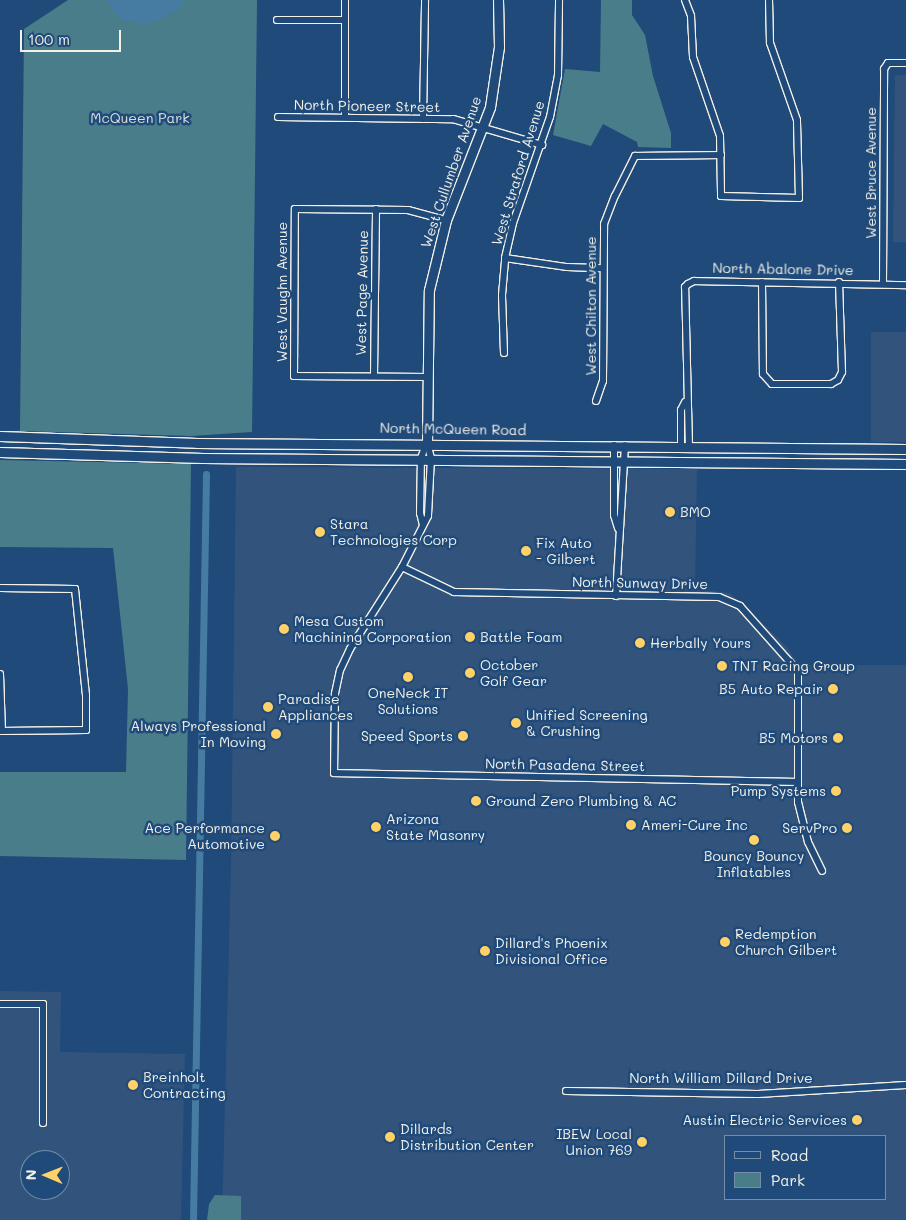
<!DOCTYPE html>
<style>
body{margin:0}
#map{position:relative;width:906px;height:1220px;overflow:hidden;background:#1f4a7a;font-family:Mali,sans-serif}
div>[style]{position:absolute}
[style*='--x']{left:calc(var(--x)*1px);top:calc(var(--y)*1px);width:calc(var(--w)*1px);rotate:calc(var(--a)*1deg)}
.built>*{inset:0;background:#32547c;transform-origin:0 0}
.green>*{inset:0;background:#4a7d8a}
.water>*{inset:0;background:#467ca2}
.canal>*{height:7px;margin:-3.5px;padding:0 3.5px;transform-origin:3.5px;border-radius:3.5px;background:#467ca2}
.roads{filter:drop-shadow(1px 0 #f4f1e8) drop-shadow(-1px 0 #f4f1e8) drop-shadow(0 1px #f4f1e8) drop-shadow(0 -1px #f4f1e8)}
.street>*{height:6px;margin:-3px;padding:0 3px;transform-origin:3px;border-radius:3px;background:#1f4a7a}
.secondary>*{height:9px;margin:-4.5px;padding:0 4.5px;transform-origin:4.5px;border-radius:4.5px;background:#1f4a7a}
.dots>*{width:14px;height:14px;translate:-50% -50%;box-sizing:border-box;border:2px solid #1f4a7a;border-radius:50%}
span{translate:-50% -50%;white-space:nowrap;text-align:center;line-height:1.15;-webkit-text-stroke:5px #1f4a7a;paint-order:stroke}
.street-label{font-size:14px;color:#f4f1e8}
.park-label{font-size:14px;color:#dae0da}
.poi-label{font-size:14px;color:#f4f1e8}
.left{translate:0 -50%;text-align:left}
.right{translate:-100% -50%;text-align:right}
.legend{position:absolute;left:724px;top:1135px;width:162px;height:65px;box-sizing:border-box;background:#1f4a7a;border:1px solid #748da6;margin:0;padding:6px 9px;list-style:none;font-size:15px;color:#f4f1e8}
.legend li{display:flex;align-items:center;gap:10px;height:25px}
.legend b{width:25px;border:1px solid #748da6}
.north{position:absolute;left:20px;top:1150px;width:50px;height:50px;box-sizing:border-box;background:#1f4a7a;border:1px solid #748da6;border-radius:50%;rotate:271deg;font-size:14px;font-weight:700;line-height:20px;text-align:center;color:#f4f1e8}
.north::after{content:'';display:block;margin:auto;width:18px;height:22px;background:#ffd166;clip-path:polygon(50% 0,100% 100%,50% 72%,0 100%)}
.scale{position:absolute;left:20px;top:30px;width:101px;height:22px;box-sizing:border-box;border:2px solid #f4f1e8;border-top:0;padding-left:6px;font-size:15px;line-height:18px;white-space:nowrap;color:#f4f1e8;-webkit-text-stroke:4px #1f4a7a;paint-order:stroke}
</style>
<div id="map">
<div class="built">
<i style="clip-path:polygon(895px 75px,906px 75px,906px 242px,893px 242px)"></i>
<i style="left:871px;top:332px;width:35px;height:110px"></i>
<i style="clip-path:polygon(evenodd,236px 467px,697px 469px,695px 589px,730px 593px,786px 646px,799px 665px,906px 665px,906px 1220px,222px 1220px,231px 864px,236px 467px,725px 1136px,885px 1136px,885px 1199px,725px 1199px,725px 1136px)"></i>
<i style="clip-path:polygon(evenodd,0 991px,61px 992px,60px 1052px,185px 1054px,181px 1220px,0 1220px,0 991px,30px 1160px,60px 1160px,60px 1190px,30px 1190px,30px 1160px)"></i>
</div>
<div class="green">
<i style="clip-path:polygon(68px 0,257px 0,252px 432px,191px 436px,20px 431px,24px 29px)"></i>
<i style="clip-path:polygon(601px 0,632px 0,632px 15px,645px 35px,653px 76px,671px 133px,671px 148px,638px 147px,637px 142px,603px 124px,591px 146px,553px 135px,565px 69px,600px 72px)"></i>
<i style="clip-path:polygon(0 460px,191px 464px,186px 860px,0 856px,0 772px,126px 772px,128px 689px,113px 548px,0 547px)"></i>
<i style="clip-path:polygon(215px 1195px,241px 1196px,241px 1220px,207px 1220px,209px 1204px)"></i>
</div>
<div class="water">
<i style="clip-path:polygon(105px 0,184px 0,178px 9px,151px 24px,143px 24px,122px 20px)"></i>
</div>
<div class="canal">
<i style="--x:193;--y:1220;--w:746;--a:-89"></i>
</div>
<div class="roads">
<div class="street">
<i style="--x:685;--y:0;--w:17;--a:69"></i>
<i style="--x:691;--y:16;--w:41;--a:87.2"></i>
<i style="--x:693;--y:57;--w:83;--a:71.1"></i>
<i style="--x:720;--y:136;--w:60;--a:89"></i>
<i style="--x:721;--y:196;--w:78;--a:1.5"></i>
<i style="--x:799;--y:198;--w:78;--a:-91.5"></i>
<i style="--x:797;--y:120;--w:82;--a:-109.3"></i>
<i style="--x:770;--y:43;--w:43;--a:-91.3"></i>
<i style="--x:277;--y:20;--w:68;--a:0"></i>
<i style="--x:278;--y:117;--w:175;--a:0.7"></i>
<i style="--x:453;--y:119;--w:93;--a:16.3"></i>
<i style="--x:345;--y:117;--w:117;--a:-90"></i>
<i style="--x:423;--y:119;--w:119;--a:-89"></i>
<i style="--x:505;--y:258;--w:63;--a:8.3"></i>
<i style="--x:567;--y:267;--w:36;--a:2"></i>
<i style="--x:762;--y:282;--w:92;--a:89.4"></i>
<i style="--x:763;--y:374;--w:13;--a:48"></i>
<i style="--x:772;--y:384;--w:59;--a:0"></i>
<i style="--x:831;--y:384;--w:8;--a:-30"></i>
<i style="--x:838;--y:380;--w:9;--a:-63"></i>
<i style="--x:842;--y:372;--w:90;--a:-91.9"></i>
<i style="--x:883;--y:283;--w:214;--a:-89.7"></i>
<i style="--x:884;--y:69;--w:7;--a:-56"></i>
<i style="--x:888;--y:63;--w:18;--a:0"></i>
<i style="--x:504;--y:353;--w:58;--a:-92"></i>
<i style="--x:502;--y:295;--w:37;--a:-85"></i>
<i style="--x:505;--y:258;--w:36;--a:-77"></i>
<i style="--x:513;--y:223;--w:112;--a:-70.8"></i>
<i style="--x:550;--y:117;--w:43;--a:-79.2"></i>
<i style="--x:558;--y:75;--w:75;--a:-89.2"></i>
<i style="--x:374;--y:376;--w:167;--a:-89.3"></i>
<i style="--x:427;--y:377;--w:133;--a:-179.6"></i>
<i style="--x:294;--y:376;--w:167;--a:-89.7"></i>
<i style="--x:295;--y:209;--w:113;--a:0.5"></i>
<i style="--x:408;--y:210;--w:39;--a:15"></i>
<i style="--x:596;--y:401;--w:21;--a:-71"></i>
<i style="--x:603;--y:381;--w:157;--a:-89.6"></i>
<i style="--x:604;--y:224;--w:30;--a:-69"></i>
<i style="--x:615;--y:196;--w:45;--a:-63.4"></i>
<i style="--x:635;--y:156;--w:86;--a:-0.7"></i>
<i style="--x:427;--y:443;--w:16;--a:75"></i>
<i style="--x:431;--y:458;--w:58;--a:93"></i>
<i style="--x:428;--y:516;--w:57;--a:117"></i>
<i style="--x:402;--y:567;--w:97;--a:122.4"></i>
<i style="--x:350;--y:649;--w:23;--a:115"></i>
<i style="--x:340;--y:670;--w:25;--a:102"></i>
<i style="--x:335;--y:694;--w:79;--a:90.7"></i>
<i style="--x:334;--y:773;--w:462;--a:1.1"></i>
<i style="--x:614;--y:445;--w:70;--a:90"></i>
<i style="--x:614;--y:515;--w:14;--a:73"></i>
<i style="--x:681;--y:446;--w:36;--a:-90"></i>
<i style="--x:681;--y:410;--w:9;--a:-63"></i>
<i style="--x:689;--y:446;--w:159;--a:-91.4"></i>
<i style="--x:685;--y:287;--w:4;--a:-45"></i>
<i style="--x:688;--y:284;--w:7;--a:-27"></i>
<i style="--x:694;--y:281;--w:212;--a:1.1"></i>
<i style="--x:423;--y:525;--w:12;--a:-104"></i>
<i style="--x:420;--y:513;--w:55;--a:-89"></i>
<i style="--x:421;--y:458;--w:15;--a:-70"></i>
<i style="--x:402;--y:567;--w:58;--a:25.7"></i>
<i style="--x:454;--y:592;--w:265;--a:1.1"></i>
<i style="--x:719;--y:597;--w:23;--a:23"></i>
<i style="--x:740;--y:606;--w:87;--a:48.3"></i>
<i style="--x:798;--y:671;--w:131;--a:90"></i>
<i style="--x:798;--y:802;--w:41;--a:76"></i>
<i style="--x:808;--y:842;--w:32;--a:64"></i>
<i style="--x:0;--y:588;--w:75;--a:0.8"></i>
<i style="--x:75;--y:589;--w:107;--a:84.1"></i>
<i style="--x:86;--y:695;--w:35;--a:90"></i>
<i style="--x:86;--y:730;--w:86;--a:179.3"></i>
<i style="--x:616;--y:596;--w:151;--a:-86.6"></i>
<i style="--x:0;--y:674;--w:57;--a:88"></i>
<i style="--x:0;--y:1004;--w:43;--a:0"></i>
<i style="--x:43;--y:1004;--w:119;--a:90"></i>
<i style="--x:566;--y:1091;--w:192;--a:0.9"></i>
<i style="--x:758;--y:1094;--w:148;--a:-3.5"></i>
</div>
<div class="secondary">
<i style="--x:0;--y:436;--w:197;--a:2"></i>
<i style="--x:197;--y:443;--w:709;--a:0.48"></i>
<i style="--x:427;--y:443;--w:153;--a:-89.3"></i>
<i style="--x:429;--y:290;--w:72;--a:-76.3"></i>
<i style="--x:446;--y:220;--w:121;--a:-68.7"></i>
<i style="--x:490;--y:107;--w:61;--a:-81.5"></i>
<i style="--x:499;--y:47;--w:47;--a:-91.2"></i>
<i style="--x:0;--y:452;--w:203;--a:1.7"></i>
<i style="--x:203;--y:458;--w:703;--a:0.49"></i>
</div>
</div>
<div class="dots">
<i style="left:670px;top:512px;background:#ffd166"></i>
<i style="left:320px;top:532px;background:#ffd166"></i>
<i style="left:526px;top:551px;background:#ffd166"></i>
<i style="left:284px;top:629px;background:#ffd166"></i>
<i style="left:470px;top:637px;background:#ffd166"></i>
<i style="left:640px;top:643px;background:#ffd166"></i>
<i style="left:722px;top:666px;background:#ffd166"></i>
<i style="left:470px;top:673px;background:#ffd166"></i>
<i style="left:408px;top:677px;background:#ffd166"></i>
<i style="left:833px;top:689px;background:#ffd166"></i>
<i style="left:268px;top:707px;background:#ffd166"></i>
<i style="left:516px;top:723px;background:#ffd166"></i>
<i style="left:276px;top:734px;background:#ffd166"></i>
<i style="left:463px;top:736px;background:#ffd166"></i>
<i style="left:838px;top:738px;background:#ffd166"></i>
<i style="left:836px;top:791px;background:#ffd166"></i>
<i style="left:476px;top:801px;background:#ffd166"></i>
<i style="left:631px;top:825px;background:#ffd166"></i>
<i style="left:376px;top:827px;background:#ffd166"></i>
<i style="left:847px;top:828px;background:#ffd166"></i>
<i style="left:275px;top:836px;background:#ffd166"></i>
<i style="left:754px;top:840px;background:#ffd166"></i>
<i style="left:725px;top:942px;background:#ffd166"></i>
<i style="left:485px;top:951px;background:#ffd166"></i>
<i style="left:133px;top:1085px;background:#ffd166"></i>
<i style="left:857px;top:1120px;background:#ffd166"></i>
<i style="left:390px;top:1137px;background:#ffd166"></i>
<i style="left:642px;top:1142px;background:#ffd166"></i>
</div>
<div class="street-label">
<span style="left:367px;top:106px;rotate:1deg">North Pioneer Street</span>
<span style="left:451px;top:172px;rotate:-71deg">West Cullumber Avenue</span>
<span style="left:518px;top:173px;rotate:-73deg">West Straford Avenue</span>
<span style="left:871px;top:173px;rotate:-90deg">West Bruce Avenue</span>
<span style="left:783px;top:269px;rotate:1deg">North Abalone Drive</span>
<span style="left:282px;top:292px;rotate:-90deg">West Vaughn Avenue</span>
<span style="left:362px;top:293px;rotate:-89deg">West Page Avenue</span>
<span style="left:591px;top:306px;rotate:-90deg">West Chilton Avenue</span>
<span style="left:453px;top:429px;rotate:1deg">North McQueen Road</span>
<span style="left:640px;top:583px;rotate:1deg">North Sunway Drive</span>
<span style="left:565px;top:765px;rotate:1deg">North Pasadena Street</span>
<span style="left:721px;top:1078px">North William Dillard Drive</span>
</div>
<div class="park-label">
<span style="left:140px;top:118px">McQueen Park</span>
</div>
<div class="poi-label">
<span class="left" style="left:680px;top:512px">BMO</span>
<span class="left" style="left:330px;top:532px">Stara<br>Technologies Corp</span>
<span class="left" style="left:536px;top:551px">Fix Auto<br>- Gilbert</span>
<span class="left" style="left:294px;top:629px">Mesa Custom<br>Machining Corporation</span>
<span class="left" style="left:480px;top:637px">Battle Foam</span>
<span class="left" style="left:650px;top:643px">Herbally Yours</span>
<span class="left" style="left:480px;top:673px">October<br>Golf Gear</span>
<span class="left" style="left:732px;top:666px">TNT Racing Group</span>
<span class="right" style="left:823px;top:689px">B5 Auto Repair</span>
<span style="left:408px;top:701px">OneNeck IT<br>Solutions</span>
<span class="left" style="left:278px;top:707px">Paradise<br>Appliances</span>
<span class="left" style="left:526px;top:723px">Unified Screening<br>&amp; Crushing</span>
<span class="right" style="left:266px;top:734px">Always Professional<br>In Moving</span>
<span class="right" style="left:453px;top:736px">Speed Sports</span>
<span class="right" style="left:828px;top:738px">B5 Motors</span>
<span class="right" style="left:826px;top:791px">Pump Systems</span>
<span class="left" style="left:486px;top:801px">Ground Zero Plumbing &amp; AC</span>
<span class="left" style="left:386px;top:827px">Arizona<br>State Masonry</span>
<span class="left" style="left:641px;top:825px">Ameri-Cure Inc</span>
<span class="right" style="left:265px;top:836px">Ace Performance<br>Automotive</span>
<span class="right" style="left:837px;top:828px">ServPro</span>
<span style="left:754px;top:864px">Bouncy Bouncy<br>Inflatables</span>
<span class="left" style="left:735px;top:942px">Redemption<br>Church Gilbert</span>
<span class="left" style="left:495px;top:951px">Dillard's Phoenix<br>Divisional Office</span>
<span class="left" style="left:143px;top:1085px">Breinholt<br>Contracting</span>
<span class="right" style="left:847px;top:1120px">Austin Electric Services</span>
<span class="left" style="left:400px;top:1137px">Dillards<br>Distribution Center</span>
<span class="right" style="left:632px;top:1142px">IBEW Local<br>Union 769</span>
</div>
<ul class="legend">
<li><b style="height:6px;background:#1f4a7a"></b>Road</li>
<li><b style="height:14px;background:#4a7d8a"></b>Park</li>
</ul>
<div class="north">N</div>
<div class="scale">100 m</div>
</div>
